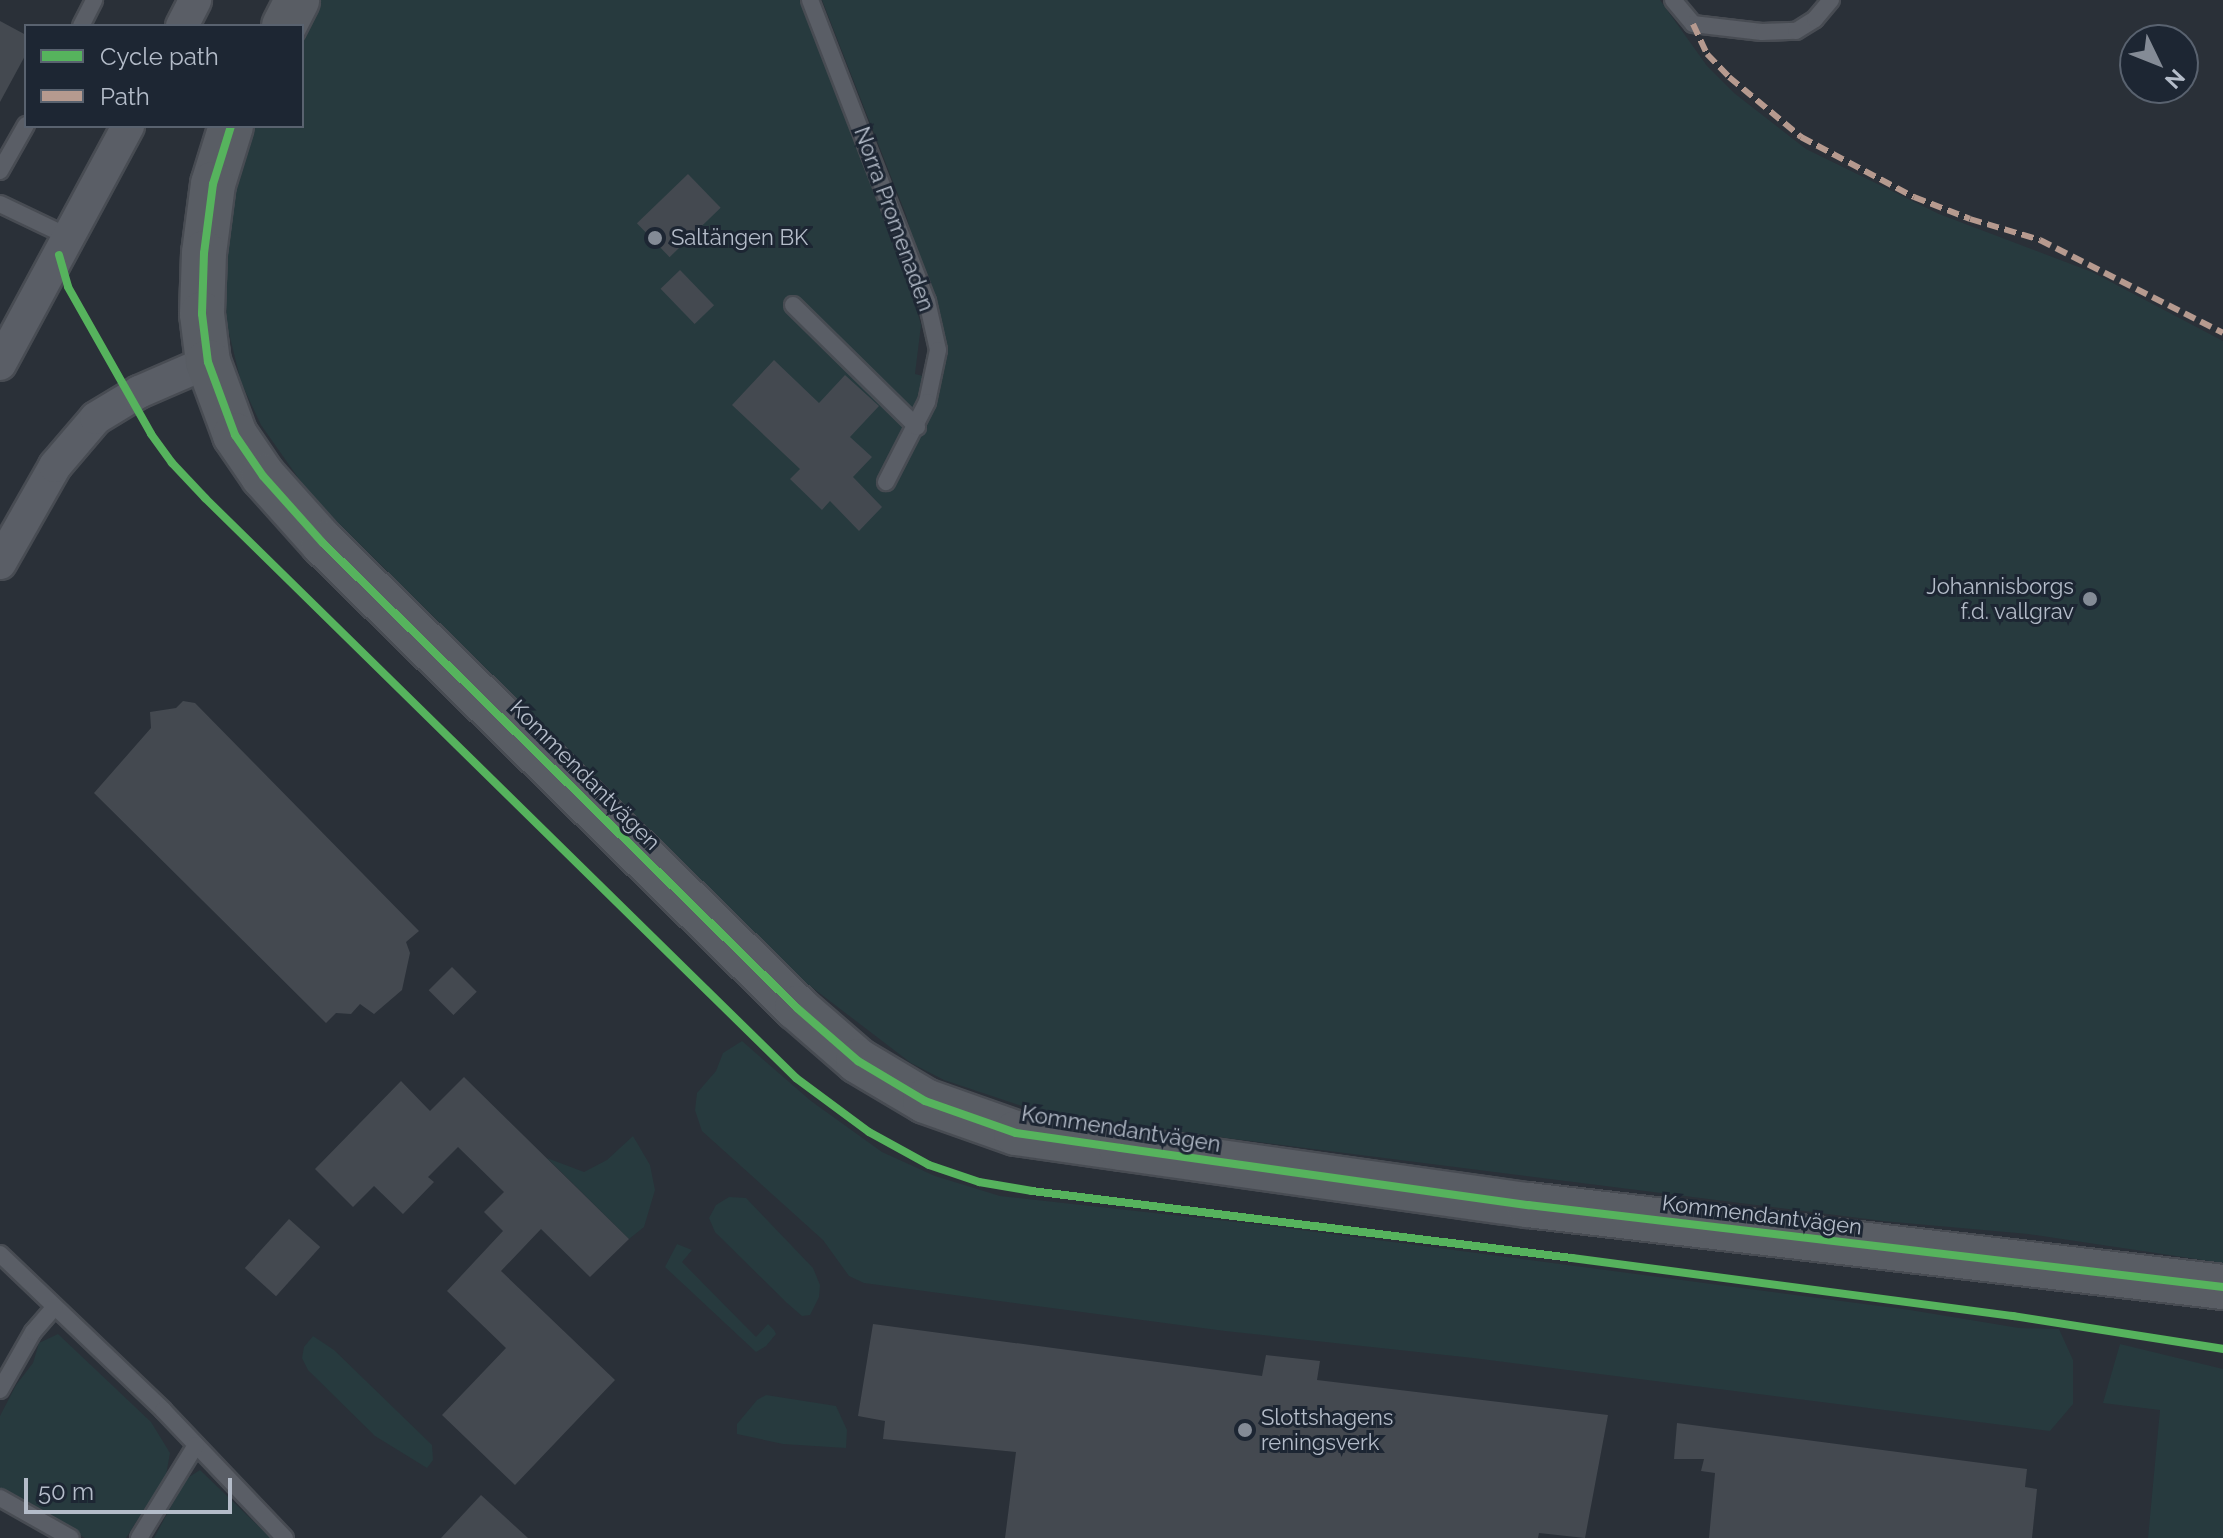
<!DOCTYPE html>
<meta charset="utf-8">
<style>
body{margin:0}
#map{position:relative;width:2223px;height:1538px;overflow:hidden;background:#2a3038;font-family:Raleway,sans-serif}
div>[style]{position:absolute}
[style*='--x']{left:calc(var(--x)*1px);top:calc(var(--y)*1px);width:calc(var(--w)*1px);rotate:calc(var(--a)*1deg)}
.green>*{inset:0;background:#273a3e}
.building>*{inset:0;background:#444950;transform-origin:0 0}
.roads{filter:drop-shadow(2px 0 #484c53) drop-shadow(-2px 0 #484c53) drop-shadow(0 2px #484c53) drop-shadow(0 -2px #484c53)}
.lane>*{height:16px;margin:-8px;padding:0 8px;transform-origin:8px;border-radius:8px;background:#5a5e66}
.street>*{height:32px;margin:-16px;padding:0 16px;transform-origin:16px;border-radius:16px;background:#5a5e66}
.secondary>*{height:44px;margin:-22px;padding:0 22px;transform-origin:22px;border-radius:22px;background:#595d64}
.quiet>*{height:6px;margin-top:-3px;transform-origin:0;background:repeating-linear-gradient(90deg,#b69a8f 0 12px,transparent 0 18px)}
.cycleway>*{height:8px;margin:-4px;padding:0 4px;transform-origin:4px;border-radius:4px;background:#56b35d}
.dots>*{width:22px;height:22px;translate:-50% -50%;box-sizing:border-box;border:4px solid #1d2633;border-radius:50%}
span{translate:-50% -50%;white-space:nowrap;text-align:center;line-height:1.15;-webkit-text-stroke:6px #1d2633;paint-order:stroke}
.street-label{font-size:22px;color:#b4bcc9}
.poi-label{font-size:22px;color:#b4bcc9}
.left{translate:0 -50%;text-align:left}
.right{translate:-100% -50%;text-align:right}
.legend{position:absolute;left:24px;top:24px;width:280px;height:104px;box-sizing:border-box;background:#1d2633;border:2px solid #59626f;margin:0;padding:10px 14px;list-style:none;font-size:24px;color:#b4bcc9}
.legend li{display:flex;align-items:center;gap:16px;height:40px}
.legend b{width:40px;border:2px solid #59626f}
.north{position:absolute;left:2119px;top:24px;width:80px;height:80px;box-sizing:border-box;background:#1d2633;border:2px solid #59626f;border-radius:50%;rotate:133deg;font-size:22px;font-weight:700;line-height:32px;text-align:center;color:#b4bcc9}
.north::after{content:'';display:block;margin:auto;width:28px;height:36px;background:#848b96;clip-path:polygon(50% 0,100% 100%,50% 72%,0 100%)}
.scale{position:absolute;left:24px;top:1478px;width:208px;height:36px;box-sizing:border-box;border:4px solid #b4bcc9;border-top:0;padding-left:10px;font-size:24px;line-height:28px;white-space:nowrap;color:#b4bcc9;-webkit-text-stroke:6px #1d2633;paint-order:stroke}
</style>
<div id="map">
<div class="green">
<i style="clip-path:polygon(320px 0,800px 0,910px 286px,921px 325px,915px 374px,942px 381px,943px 347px,906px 215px,822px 0,1660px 0,1707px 66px,1734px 93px,1806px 149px,1939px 214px,2092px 272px,2223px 341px,2223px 1263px,2028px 1234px,1883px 1221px,1107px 1123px,1028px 1108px,944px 1080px,911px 1063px,801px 979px,311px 496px,261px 425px,241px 382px,227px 325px,224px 265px,235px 170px,256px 126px,302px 126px,302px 34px)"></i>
<i style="clip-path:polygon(742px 1041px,811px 1101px,882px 1152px,935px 1176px,1000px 1196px,1263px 1225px,1910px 1310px,2019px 1328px,2059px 1329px,2073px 1360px,2073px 1404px,2050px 1431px,1473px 1358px,1225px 1331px,864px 1283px,849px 1276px,823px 1240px,702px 1131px,695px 1110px,697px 1093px,716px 1071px,723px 1053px)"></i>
<i style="clip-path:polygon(633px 1136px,650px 1165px,655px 1190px,644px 1227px,629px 1239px,547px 1158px,584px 1172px,607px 1160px)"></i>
<i style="clip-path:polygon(729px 1197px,746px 1198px,813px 1268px,820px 1285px,819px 1297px,810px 1315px,802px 1316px,787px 1303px,715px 1232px,709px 1218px,716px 1205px)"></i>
<i style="clip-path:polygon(677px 1244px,692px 1250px,682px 1262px,756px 1337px,768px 1324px,774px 1330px,776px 1334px,766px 1346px,756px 1352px,665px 1267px)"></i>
<i style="clip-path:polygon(58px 1334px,151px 1422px,170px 1453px,166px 1475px,126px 1538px,85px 1538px,11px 1497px,0 1488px,0 1416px,16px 1385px,33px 1363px,39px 1343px)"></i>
<i style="clip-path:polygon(313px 1336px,334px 1350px,432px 1445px,433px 1460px,427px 1468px,375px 1436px,308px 1370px,302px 1358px,304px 1347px)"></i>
<i style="clip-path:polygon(2120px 1344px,2223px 1369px,2223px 1538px,2148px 1538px,2160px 1410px,2103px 1403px)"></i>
<i style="clip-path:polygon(766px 1395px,836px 1406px,847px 1430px,846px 1448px,783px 1444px,737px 1434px,737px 1424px,757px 1400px)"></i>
<i style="clip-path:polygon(200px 1470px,271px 1538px,154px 1538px,186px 1479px)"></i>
</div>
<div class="building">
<i style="clip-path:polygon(0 21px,26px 35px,26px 54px,0 102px)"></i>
<i style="left:688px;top:174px;width:47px;height:71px;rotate:46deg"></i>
<i style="left:680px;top:270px;width:49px;height:27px;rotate:46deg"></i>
<i style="clip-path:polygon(774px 360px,819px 403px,845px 375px,879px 406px,850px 437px,872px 457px,853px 477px,882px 507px,859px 531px,830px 501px,822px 510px,790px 479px,800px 469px,732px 405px)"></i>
<i style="clip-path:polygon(183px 701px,195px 703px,419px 931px,406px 942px,410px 953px,402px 990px,374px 1014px,360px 1004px,351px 1014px,336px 1013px,326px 1023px,94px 793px,151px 728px,150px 712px,176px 708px)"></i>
<i style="left:452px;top:967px;width:35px;height:33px;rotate:45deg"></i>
<i style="clip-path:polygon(464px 1077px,629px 1239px,590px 1277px,541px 1229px,501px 1271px,615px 1380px,515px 1485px,442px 1415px,506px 1348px,447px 1291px,503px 1231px,484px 1212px,504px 1192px,458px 1147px,428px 1177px,434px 1182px,403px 1214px,374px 1186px,353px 1207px,315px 1169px,401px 1081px,430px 1111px)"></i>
<i style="left:289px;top:1219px;width:42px;height:66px;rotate:42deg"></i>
<i style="clip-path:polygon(873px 1324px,1262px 1376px,1266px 1355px,1320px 1361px,1317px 1380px,1608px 1415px,1585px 1538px,1539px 1533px,1538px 1538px,1005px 1538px,1016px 1452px,883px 1439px,885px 1421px,858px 1416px)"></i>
<i style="clip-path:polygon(1677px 1423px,2027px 1469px,2025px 1487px,2037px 1489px,2032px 1538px,1709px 1538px,1715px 1473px,1701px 1471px,1704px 1459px,1674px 1459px)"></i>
<i style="clip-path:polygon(481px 1495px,528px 1538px,441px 1538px)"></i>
</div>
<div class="roads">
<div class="lane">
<i style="--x:810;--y:0;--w:323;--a:68.8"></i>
<i style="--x:927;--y:301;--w:50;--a:77.3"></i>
<i style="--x:938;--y:350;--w:53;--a:101.9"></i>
<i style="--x:927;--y:402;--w:90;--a:117.1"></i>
<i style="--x:1673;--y:0;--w:31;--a:50"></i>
<i style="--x:1693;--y:24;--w:69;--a:6.6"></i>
<i style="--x:1762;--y:32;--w:34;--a:-2"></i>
<i style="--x:1796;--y:31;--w:22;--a:-32"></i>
<i style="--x:1815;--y:19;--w:25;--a:-50"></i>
<i style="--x:81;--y:26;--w:29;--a:-63"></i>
<i style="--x:0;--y:171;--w:53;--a:-60.5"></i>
<i style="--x:0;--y:204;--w:76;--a:25.6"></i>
<i style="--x:793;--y:305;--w:174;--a:44.5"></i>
<i style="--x:0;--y:1254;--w:226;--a:43.7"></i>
<i style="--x:163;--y:1410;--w:177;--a:46.4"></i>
<i style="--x:0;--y:1390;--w:67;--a:-60.4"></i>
<i style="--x:33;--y:1332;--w:33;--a:-49"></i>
<i style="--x:0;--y:1498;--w:81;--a:29.4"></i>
<i style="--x:139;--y:1538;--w:109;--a:-58.5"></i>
</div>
<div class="street">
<i style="--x:182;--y:26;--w:29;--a:-63"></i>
<i style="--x:0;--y:364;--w:270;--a:-61.7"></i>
<i style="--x:0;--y:563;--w:112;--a:-60.4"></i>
<i style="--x:55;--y:466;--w:63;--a:-49.5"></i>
<i style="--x:96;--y:418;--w:50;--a:-31.2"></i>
<i style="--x:139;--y:392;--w:75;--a:-23.5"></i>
</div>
<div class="secondary">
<i style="--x:284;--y:26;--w:29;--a:-63"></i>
<i style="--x:231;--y:126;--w:61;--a:107.2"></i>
<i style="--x:213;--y:184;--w:70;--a:97.4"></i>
<i style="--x:204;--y:253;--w:61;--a:91.9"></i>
<i style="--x:202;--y:314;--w:48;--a:82.9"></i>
<i style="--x:208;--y:362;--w:78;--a:69.7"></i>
<i style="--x:235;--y:435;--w:50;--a:55.7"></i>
<i style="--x:263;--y:476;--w:90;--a:48.2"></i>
<i style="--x:323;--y:543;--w:664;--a:44.45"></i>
<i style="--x:797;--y:1008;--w:81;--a:41"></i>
<i style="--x:858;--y:1061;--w:78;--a:30.8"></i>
<i style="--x:925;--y:1101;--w:96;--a:19.4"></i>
<i style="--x:1016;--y:1133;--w:106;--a:8.1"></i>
<i style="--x:1121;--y:1148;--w:411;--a:8"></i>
<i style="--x:1528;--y:1205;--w:700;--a:6.73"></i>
</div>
</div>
<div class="quiet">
<i style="--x:1693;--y:24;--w:33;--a:65"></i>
<i style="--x:1707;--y:54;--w:32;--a:46"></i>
<i style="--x:1729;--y:77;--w:94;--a:39.8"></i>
<i style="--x:1801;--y:137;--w:128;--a:28"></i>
<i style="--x:1914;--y:197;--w:60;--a:21.4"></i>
<i style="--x:1970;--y:219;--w:73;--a:16.7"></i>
<i style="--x:2040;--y:240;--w:205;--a:26.9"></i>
</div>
<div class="cycleway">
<i style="--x:231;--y:126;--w:61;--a:107.2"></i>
<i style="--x:213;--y:184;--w:70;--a:97.4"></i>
<i style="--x:204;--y:253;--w:61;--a:91.9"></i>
<i style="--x:202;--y:314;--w:48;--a:82.9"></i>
<i style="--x:208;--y:362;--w:78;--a:69.7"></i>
<i style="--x:235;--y:435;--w:50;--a:55.7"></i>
<i style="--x:263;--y:476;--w:90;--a:48.2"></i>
<i style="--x:323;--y:543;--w:664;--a:44.45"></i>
<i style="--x:797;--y:1008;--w:81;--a:41"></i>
<i style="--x:858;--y:1061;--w:78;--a:30.8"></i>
<i style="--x:925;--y:1101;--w:96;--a:19.4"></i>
<i style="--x:1016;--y:1133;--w:106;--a:8.1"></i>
<i style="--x:1121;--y:1148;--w:411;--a:8"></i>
<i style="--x:1528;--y:1205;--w:700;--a:6.73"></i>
<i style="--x:59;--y:255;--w:33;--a:74"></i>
<i style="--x:68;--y:287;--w:169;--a:60.5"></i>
<i style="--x:151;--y:434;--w:36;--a:54"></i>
<i style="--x:172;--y:463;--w:48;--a:46.7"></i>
<i style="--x:205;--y:498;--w:828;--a:44.46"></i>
<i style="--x:796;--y:1078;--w:91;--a:36.5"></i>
<i style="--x:869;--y:1132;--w:68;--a:28.8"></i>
<i style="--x:929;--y:1165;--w:53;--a:18.8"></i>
<i style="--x:979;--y:1182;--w:54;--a:9.6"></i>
<i style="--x:1032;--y:1191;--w:544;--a:7.07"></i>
<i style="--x:1572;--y:1258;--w:445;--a:7.5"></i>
<i style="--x:2013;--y:1316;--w:213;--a:8.9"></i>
</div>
<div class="dots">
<i style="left:655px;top:238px;background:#848b96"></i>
<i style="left:2090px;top:599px;background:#848b96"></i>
<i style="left:1245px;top:1430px;background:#848b96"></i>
</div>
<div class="street-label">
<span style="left:894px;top:219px;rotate:70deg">Norra Promenaden</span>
<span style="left:585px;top:775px;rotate:45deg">Kommendantvägen</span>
<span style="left:1121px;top:1129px;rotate:9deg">Kommendantvägen</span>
<span style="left:1762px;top:1215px;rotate:7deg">Kommendantvägen</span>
</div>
<div class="poi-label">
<span class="left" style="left:671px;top:238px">Saltängen BK</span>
<span class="right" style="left:2074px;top:599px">Johannisborgs<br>f.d. vallgrav</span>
<span class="left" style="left:1261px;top:1430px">Slottshagens<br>reningsverk</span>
</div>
<ul class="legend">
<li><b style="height:10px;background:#56b35d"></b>Cycle path</li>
<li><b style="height:10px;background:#b69a8f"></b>Path</li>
</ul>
<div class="north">N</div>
<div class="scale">50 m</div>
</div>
